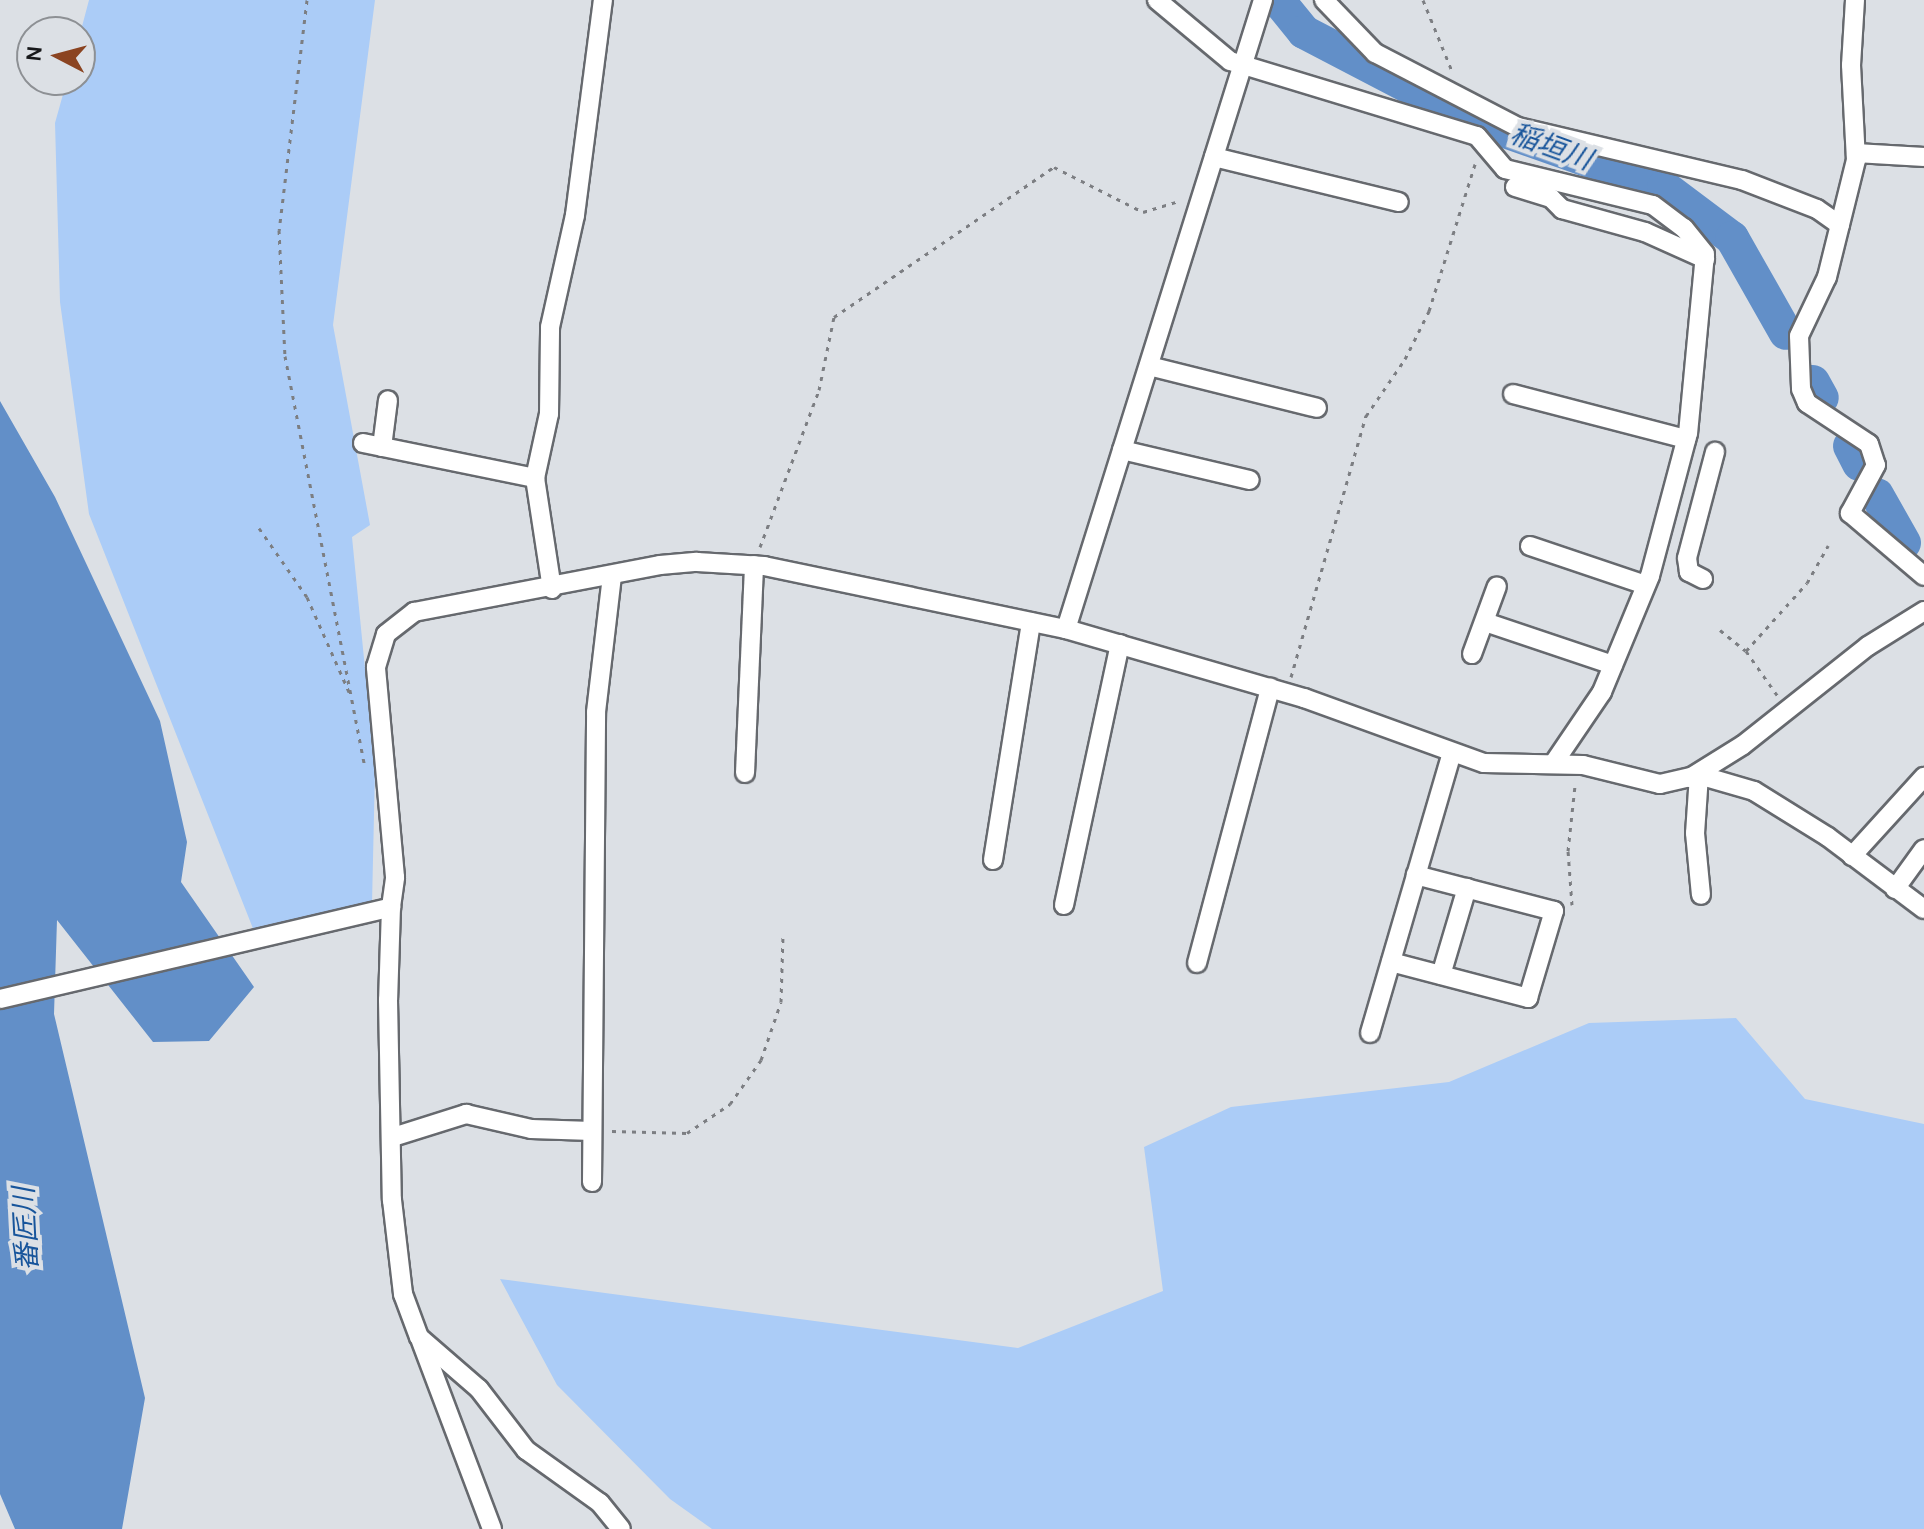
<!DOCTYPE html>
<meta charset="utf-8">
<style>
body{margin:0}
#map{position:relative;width:1924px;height:1529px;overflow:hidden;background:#dce0e5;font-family:Karla,"Noto Sans JP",sans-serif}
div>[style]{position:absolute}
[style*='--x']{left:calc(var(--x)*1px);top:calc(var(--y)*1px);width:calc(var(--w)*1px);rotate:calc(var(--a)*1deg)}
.green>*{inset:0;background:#abccf7}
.water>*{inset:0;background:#628fc8}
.river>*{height:34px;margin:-17px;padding:0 17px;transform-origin:17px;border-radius:17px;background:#628fc8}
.path>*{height:3px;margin-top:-1.5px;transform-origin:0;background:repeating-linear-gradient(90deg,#7c7e82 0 4px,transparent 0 10px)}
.roads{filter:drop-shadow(2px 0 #66696e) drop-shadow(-2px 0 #66696e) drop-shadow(0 2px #66696e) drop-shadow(0 -2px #66696e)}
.street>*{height:18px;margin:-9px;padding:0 9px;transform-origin:9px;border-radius:9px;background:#fff}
span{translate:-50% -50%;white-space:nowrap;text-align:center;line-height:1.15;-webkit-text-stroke:8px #dce0e5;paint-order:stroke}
.water-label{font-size:28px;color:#18559b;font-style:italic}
.north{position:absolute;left:16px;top:16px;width:80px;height:80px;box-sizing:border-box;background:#dce0e5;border:2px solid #8d9094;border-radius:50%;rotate:276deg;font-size:22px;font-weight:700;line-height:32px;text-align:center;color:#17181a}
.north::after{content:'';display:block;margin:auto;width:28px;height:36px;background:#8b4421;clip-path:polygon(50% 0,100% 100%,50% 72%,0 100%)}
</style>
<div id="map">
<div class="green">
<i style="clip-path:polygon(89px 0,375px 0,333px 325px,370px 525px,352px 537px,375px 770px,372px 904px,254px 931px,89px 514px,60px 302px,55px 123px,67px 80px,80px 80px,80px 34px)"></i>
<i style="clip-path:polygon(1736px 1018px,1805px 1099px,1924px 1124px,1924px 1529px,712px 1529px,670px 1499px,557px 1385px,500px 1279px,1018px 1348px,1163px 1291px,1144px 1147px,1231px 1107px,1449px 1082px,1589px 1023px)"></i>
</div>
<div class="water">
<i style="clip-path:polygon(0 401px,55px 497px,160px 721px,187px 842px,181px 882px,254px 987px,209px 1041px,153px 1042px,57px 920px,54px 1014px,145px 1398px,122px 1529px,15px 1529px,0 1494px)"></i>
</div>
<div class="river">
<i style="--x:1278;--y:0;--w:41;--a:50.9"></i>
<i style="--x:1304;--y:32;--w:188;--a:27.5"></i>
<i style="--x:1471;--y:119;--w:205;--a:19.4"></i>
<i style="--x:1664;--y:187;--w:85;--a:36.9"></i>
<i style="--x:1732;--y:238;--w:109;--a:60.4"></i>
<i style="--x:1813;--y:382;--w:18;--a:61"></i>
<i style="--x:1850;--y:446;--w:20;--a:63"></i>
<i style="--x:1877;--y:495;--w:55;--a:60.6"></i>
</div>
<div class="path">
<i style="--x:307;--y:0;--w:232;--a:96.9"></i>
<i style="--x:279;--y:230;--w:126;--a:87.3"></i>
<i style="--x:285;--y:356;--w:420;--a:79"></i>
<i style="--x:1423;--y:0;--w:77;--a:67.8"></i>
<i style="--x:259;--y:528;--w:84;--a:55.2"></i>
<i style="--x:307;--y:597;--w:104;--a:66.1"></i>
<i style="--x:760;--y:547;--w:168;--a:-69.4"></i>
<i style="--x:819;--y:390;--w:75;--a:-78.4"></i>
<i style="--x:834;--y:317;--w:266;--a:-34.3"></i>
<i style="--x:1054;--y:167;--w:100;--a:26.8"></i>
<i style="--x:1143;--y:212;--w:39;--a:-17"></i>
<i style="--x:1720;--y:630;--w:33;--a:39"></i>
<i style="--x:1746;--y:651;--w:54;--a:54.8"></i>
<i style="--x:1746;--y:651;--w:91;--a:-48.1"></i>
<i style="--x:1807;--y:583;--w:43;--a:-60.4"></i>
<i style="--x:1291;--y:677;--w:272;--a:-74"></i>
<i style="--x:1366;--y:416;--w:69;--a:-55.6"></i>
<i style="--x:1405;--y:359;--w:54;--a:-63.4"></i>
<i style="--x:1429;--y:311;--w:154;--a:-72.6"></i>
<i style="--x:1572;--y:905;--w:54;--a:-94.2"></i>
<i style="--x:1568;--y:851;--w:66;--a:-83.9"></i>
<i style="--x:612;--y:1131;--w:75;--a:1.5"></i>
<i style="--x:687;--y:1133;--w:52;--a:-34"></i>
<i style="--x:730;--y:1104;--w:54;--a:-54.8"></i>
<i style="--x:761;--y:1060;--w:61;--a:-71"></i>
<i style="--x:781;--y:1002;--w:68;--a:-88.3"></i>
</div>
<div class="roads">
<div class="street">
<i style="--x:1157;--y:0;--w:95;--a:39.9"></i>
<i style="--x:1230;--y:61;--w:258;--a:16.9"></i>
<i style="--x:1477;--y:136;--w:43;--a:49.7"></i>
<i style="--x:1505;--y:169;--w:152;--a:13.7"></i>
<i style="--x:1653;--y:205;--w:39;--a:37"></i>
<i style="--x:1684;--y:228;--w:33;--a:51"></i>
<i style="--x:1705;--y:254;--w:180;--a:95.4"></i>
<i style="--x:1688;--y:433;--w:148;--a:104.9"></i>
<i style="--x:1650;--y:576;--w:126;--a:112.5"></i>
<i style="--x:1602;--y:692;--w:87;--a:124.2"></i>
<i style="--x:1324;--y:0;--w:74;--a:46.1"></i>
<i style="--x:1375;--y:53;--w:161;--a:27.4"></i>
<i style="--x:1518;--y:127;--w:230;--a:13.3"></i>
<i style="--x:1742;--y:180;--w:80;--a:21.1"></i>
<i style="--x:1817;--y:209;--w:28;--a:35"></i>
<i style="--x:1855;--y:0;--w:65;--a:93.5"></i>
<i style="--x:1851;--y:65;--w:95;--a:87"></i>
<i style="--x:1856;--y:160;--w:121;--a:103.9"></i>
<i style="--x:1827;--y:277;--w:65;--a:115.4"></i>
<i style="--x:1799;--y:336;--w:53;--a:87.8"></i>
<i style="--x:1801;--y:389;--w:15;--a:67"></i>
<i style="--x:1807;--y:403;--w:74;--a:33.5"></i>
<i style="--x:1869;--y:444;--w:22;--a:72"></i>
<i style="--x:1876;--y:465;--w:55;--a:118.4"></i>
<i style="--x:1850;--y:513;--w:97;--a:40.4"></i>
<i style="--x:1856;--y:153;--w:68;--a:3.4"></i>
<i style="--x:1214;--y:157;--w:190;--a:13.7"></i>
<i style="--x:1515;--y:187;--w:38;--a:17"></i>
<i style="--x:1551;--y:198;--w:16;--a:45"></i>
<i style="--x:1562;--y:209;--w:86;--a:15.5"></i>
<i style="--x:1645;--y:232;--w:66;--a:24.2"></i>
<i style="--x:1149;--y:366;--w:173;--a:14"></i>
<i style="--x:1513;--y:394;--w:179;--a:14.6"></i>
<i style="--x:363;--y:443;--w:176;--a:11.5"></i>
<i style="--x:382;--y:447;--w:47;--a:-82.7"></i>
<i style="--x:1122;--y:450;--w:131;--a:13.2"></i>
<i style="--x:1530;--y:546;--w:122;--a:18.6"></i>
<i style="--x:1703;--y:579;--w:16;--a:-153"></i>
<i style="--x:1689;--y:572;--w:14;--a:-98"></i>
<i style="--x:1687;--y:558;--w:110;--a:-75.2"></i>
<i style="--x:552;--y:589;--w:112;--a:-98.7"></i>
<i style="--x:535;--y:478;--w:66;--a:-77.7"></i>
<i style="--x:549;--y:414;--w:87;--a:-89.3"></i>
<i style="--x:550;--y:327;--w:115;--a:-77.4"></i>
<i style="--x:575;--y:215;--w:217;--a:-82.6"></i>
<i style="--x:1485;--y:622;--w:135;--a:18.6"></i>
<i style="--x:1066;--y:629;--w:659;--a:-72.61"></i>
<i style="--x:1472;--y:654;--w:72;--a:-69.8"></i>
<i style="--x:745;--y:773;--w:208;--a:-87.5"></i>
<i style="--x:1699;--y:775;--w:58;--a:93.9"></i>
<i style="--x:1695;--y:833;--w:62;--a:84.5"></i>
<i style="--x:1690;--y:778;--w:62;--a:-31.9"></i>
<i style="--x:1743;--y:745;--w:159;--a:-38.4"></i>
<i style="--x:1868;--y:646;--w:66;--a:-32"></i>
<i style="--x:1852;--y:856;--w:107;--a:-47.7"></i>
<i style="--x:993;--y:860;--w:241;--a:-80.9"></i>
<i style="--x:1895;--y:889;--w:49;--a:-54.1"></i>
<i style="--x:1064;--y:905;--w:267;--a:-77.9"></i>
<i style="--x:391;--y:907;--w:93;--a:91.8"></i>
<i style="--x:388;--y:1000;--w:200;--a:88.9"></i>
<i style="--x:392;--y:1200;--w:95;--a:83.3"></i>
<i style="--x:403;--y:1294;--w:46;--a:69.6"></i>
<i style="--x:419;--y:1337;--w:79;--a:40.9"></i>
<i style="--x:479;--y:1389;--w:77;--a:52.4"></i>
<i style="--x:526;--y:1450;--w:91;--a:35.6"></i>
<i style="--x:600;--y:1503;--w:33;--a:51"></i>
<i style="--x:1391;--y:962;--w:142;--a:14.7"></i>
<i style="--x:1528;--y:998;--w:91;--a:-73.4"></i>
<i style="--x:1554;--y:911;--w:143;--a:-165.4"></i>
<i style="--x:1197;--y:963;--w:285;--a:-75.1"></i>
<i style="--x:1441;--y:975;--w:91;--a:-73.4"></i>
<i style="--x:0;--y:999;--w:402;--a:-13.2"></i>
<i style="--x:391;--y:907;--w:30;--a:-82"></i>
<i style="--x:395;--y:877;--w:211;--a:-95.2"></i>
<i style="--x:376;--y:667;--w:34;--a:-73"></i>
<i style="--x:386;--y:634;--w:36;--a:-38"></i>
<i style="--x:414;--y:612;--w:250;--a:-10.8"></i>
<i style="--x:660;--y:565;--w:37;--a:-5"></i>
<i style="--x:697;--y:562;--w:67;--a:3.4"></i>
<i style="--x:764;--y:566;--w:309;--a:11.8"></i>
<i style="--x:1066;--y:629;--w:248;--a:16.2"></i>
<i style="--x:1304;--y:698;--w:191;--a:19.9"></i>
<i style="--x:1484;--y:763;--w:99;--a:1.2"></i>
<i style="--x:1583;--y:765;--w:79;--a:13.9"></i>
<i style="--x:1660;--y:784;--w:40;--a:-13"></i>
<i style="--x:1699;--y:775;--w:57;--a:16.2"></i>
<i style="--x:1754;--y:791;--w:87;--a:31.9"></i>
<i style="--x:1828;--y:837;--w:120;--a:36.9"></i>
<i style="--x:1370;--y:1033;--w:292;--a:-73.7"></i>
<i style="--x:393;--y:1137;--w:77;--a:-17.5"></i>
<i style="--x:466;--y:1114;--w:67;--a:13"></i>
<i style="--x:531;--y:1129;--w:61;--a:1.9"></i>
<i style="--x:592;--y:1182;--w:470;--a:-89.5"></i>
<i style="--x:596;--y:712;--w:137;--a:-83.3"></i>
<i style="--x:421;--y:1341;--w:201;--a:69.3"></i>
</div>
</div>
<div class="water-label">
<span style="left:1551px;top:147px;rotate:20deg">稲垣川</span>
<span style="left:26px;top:1229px;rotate:-93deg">番匠川</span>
</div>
<div class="north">N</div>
</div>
